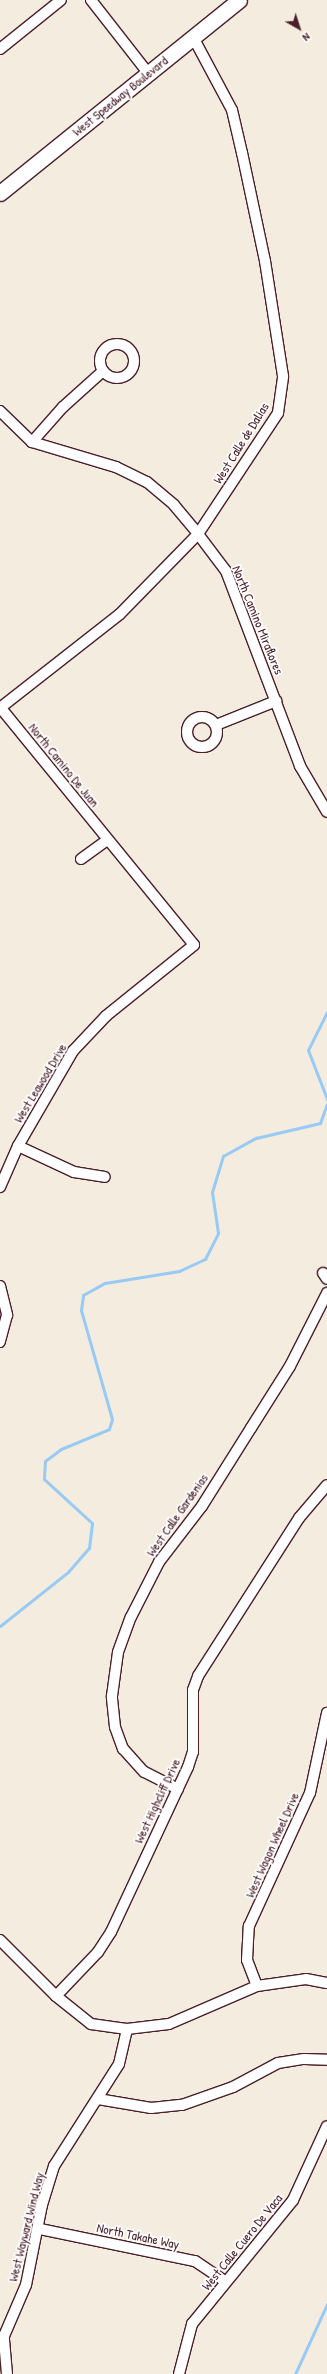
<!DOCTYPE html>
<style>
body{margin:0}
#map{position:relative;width:327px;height:2374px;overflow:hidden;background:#f4ecde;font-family:"Patrick Hand",sans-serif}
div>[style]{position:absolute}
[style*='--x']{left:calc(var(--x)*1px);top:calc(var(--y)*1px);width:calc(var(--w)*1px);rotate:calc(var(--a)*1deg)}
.stream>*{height:3px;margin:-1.5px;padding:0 1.5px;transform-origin:1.5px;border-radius:1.5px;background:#97caf4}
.roads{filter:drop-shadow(1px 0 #4a1f2b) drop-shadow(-1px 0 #4a1f2b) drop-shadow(0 1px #4a1f2b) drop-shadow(0 -1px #4a1f2b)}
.street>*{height:10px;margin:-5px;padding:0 5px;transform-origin:5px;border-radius:5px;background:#fff}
.street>.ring{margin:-5px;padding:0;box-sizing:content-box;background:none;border:10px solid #fff;border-radius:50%}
.secondary>*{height:15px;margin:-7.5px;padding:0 7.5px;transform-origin:7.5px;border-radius:7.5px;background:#fff}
span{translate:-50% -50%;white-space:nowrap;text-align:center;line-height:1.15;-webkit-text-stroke:3.5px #fff;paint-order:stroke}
.street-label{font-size:13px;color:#4a1f2b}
.north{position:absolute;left:279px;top:8px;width:40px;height:40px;-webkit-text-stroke:3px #fff;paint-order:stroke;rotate:141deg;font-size:11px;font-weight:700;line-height:16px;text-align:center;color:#4a1f2b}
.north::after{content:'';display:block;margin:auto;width:14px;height:18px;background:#4a1f2b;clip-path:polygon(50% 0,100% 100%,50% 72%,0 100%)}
</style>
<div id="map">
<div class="stream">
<i style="--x:327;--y:1012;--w:42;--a:116.6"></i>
<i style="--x:308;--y:1050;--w:53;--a:68.8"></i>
<i style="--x:0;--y:1626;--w:87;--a:-38.5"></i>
<i style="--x:68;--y:1572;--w:32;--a:-49"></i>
<i style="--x:89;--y:1548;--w:25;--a:-83"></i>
<i style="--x:92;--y:1523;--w:65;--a:-137.5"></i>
<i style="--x:44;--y:1479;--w:18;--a:-87"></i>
<i style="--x:45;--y:1461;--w:20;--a:-37"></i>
<i style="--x:61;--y:1449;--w:52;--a:-22.6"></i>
<i style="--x:109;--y:1429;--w:10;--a:-73"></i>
<i style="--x:112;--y:1419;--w:113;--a:-105.9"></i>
<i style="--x:81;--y:1310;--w:15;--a:-82"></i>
<i style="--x:83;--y:1295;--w:25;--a:-29"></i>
<i style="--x:105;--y:1283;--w:75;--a:-9.2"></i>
<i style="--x:179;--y:1271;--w:29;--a:-25"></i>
<i style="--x:205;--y:1259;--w:29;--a:-63"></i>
<i style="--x:218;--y:1233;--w:41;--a:-98.3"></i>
<i style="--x:212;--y:1192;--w:38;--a:-73"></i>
<i style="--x:223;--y:1156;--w:38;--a:-29"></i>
<i style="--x:256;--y:1138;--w:66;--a:-13.2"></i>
<i style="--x:320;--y:1123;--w:20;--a:-70"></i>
<i style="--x:295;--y:2374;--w:77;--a:-65.4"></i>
</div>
<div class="roads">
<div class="street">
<i style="--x:91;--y:0;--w:93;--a:52"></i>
<i style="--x:0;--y:49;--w:78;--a:-38.8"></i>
<i class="ring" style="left:100px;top:344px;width:24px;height:24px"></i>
<i style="--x:0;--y:411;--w:45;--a:44.1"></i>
<i style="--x:32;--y:442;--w:88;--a:16.6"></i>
<i style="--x:116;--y:467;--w:34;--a:26"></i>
<i style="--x:147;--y:482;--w:35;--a:40"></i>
<i style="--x:174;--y:505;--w:38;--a:50"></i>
<i style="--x:198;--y:534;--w:46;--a:52.9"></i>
<i style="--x:226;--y:571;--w:209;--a:69.2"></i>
<i style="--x:300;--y:766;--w:53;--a:59.6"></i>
<i style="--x:32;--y:442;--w:47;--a:-48.5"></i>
<i style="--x:63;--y:407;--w:54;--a:-42"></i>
<i style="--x:0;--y:707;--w:307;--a:50.8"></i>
<i style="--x:194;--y:945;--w:113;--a:141.1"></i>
<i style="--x:106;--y:1016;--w:48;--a:133.3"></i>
<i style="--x:73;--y:1051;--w:110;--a:120.1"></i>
<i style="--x:18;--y:1146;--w:45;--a:113.7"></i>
<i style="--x:0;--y:708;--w:152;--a:-38.1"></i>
<i style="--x:120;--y:614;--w:112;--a:-45.7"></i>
<i style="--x:198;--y:534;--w:145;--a:-56.5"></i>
<i style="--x:278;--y:413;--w:37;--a:-82"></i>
<i style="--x:283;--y:376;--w:116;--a:-98.9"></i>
<i style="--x:265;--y:261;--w:110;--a:-102"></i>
<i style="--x:242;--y:153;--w:44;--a:-103.1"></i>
<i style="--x:232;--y:110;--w:83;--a:-118.1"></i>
<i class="ring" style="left:187px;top:717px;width:20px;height:20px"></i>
<i style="--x:216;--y:725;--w:65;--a:-21.8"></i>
<i style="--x:81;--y:859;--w:32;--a:-36"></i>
<i style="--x:18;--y:1146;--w:62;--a:24.9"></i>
<i style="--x:74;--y:1172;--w:31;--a:9"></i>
<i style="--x:323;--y:1273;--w:7;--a:56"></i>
<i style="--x:0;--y:1286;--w:30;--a:76"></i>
<i style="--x:7;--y:1315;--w:28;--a:105"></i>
<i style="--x:178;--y:1789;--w:38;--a:-153"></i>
<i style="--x:144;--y:1772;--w:31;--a:-132"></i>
<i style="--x:123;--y:1749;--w:23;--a:-110"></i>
<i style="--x:115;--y:1727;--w:31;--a:-96"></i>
<i style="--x:112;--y:1696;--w:44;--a:-82.2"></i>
<i style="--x:118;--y:1652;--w:37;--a:-70"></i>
<i style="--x:131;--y:1617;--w:62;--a:-63"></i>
<i style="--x:159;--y:1562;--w:71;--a:-52.5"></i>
<i style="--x:202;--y:1506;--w:92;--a:-57.9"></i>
<i style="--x:251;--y:1428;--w:73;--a:-57.8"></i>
<i style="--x:290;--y:1366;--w:82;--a:-63.1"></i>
<i style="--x:0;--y:1940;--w:79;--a:45"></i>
<i style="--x:56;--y:1996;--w:45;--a:38.7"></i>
<i style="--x:91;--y:2024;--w:36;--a:8"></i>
<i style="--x:127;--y:2029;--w:42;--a:-6.8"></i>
<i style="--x:169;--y:2024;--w:96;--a:-23.4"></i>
<i style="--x:257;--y:1986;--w:49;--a:-8.1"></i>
<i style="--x:306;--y:1979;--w:21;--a:11"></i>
<i style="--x:257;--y:1986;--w:28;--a:-111"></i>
<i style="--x:247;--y:1960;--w:34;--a:-87"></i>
<i style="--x:249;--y:1926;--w:146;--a:-65.4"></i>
<i style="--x:310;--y:1793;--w:82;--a:-78"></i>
<i style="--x:56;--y:1996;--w:61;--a:-46.3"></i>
<i style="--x:98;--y:1952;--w:24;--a:-57"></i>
<i style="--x:111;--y:1932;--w:182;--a:-65"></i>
<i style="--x:188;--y:1767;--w:16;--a:-72"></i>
<i style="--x:193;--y:1752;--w:62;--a:-90"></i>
<i style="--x:193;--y:1690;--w:15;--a:-70"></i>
<i style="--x:198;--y:1676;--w:188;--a:-57.4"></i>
<i style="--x:299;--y:1518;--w:43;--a:-49.7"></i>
<i style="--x:98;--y:2099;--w:54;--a:9.6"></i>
<i style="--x:151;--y:2108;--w:31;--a:-6"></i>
<i style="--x:182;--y:2105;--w:54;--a:-19.4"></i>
<i style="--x:233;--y:2087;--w:51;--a:-28.1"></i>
<i style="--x:278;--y:2063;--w:26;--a:-9"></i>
<i style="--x:304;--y:2059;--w:23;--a:2"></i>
<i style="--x:40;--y:2229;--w:158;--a:11.7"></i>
<i style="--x:195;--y:2261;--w:36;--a:34"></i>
<i style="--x:7;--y:2374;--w:38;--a:-95"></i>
<i style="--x:4;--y:2336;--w:56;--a:-66.7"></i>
<i style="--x:26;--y:2285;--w:82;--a:-78.7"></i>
<i style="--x:42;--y:2205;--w:41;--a:-72.9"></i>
<i style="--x:54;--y:2166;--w:121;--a:-57.5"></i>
<i style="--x:119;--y:2064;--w:36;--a:-77"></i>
<i style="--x:179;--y:2374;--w:52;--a:-75.4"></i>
<i style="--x:192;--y:2324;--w:160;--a:-50.8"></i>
<i style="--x:293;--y:2200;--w:81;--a:-65.3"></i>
</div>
<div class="secondary">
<i style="--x:0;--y:193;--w:307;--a:-38.9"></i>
</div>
</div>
<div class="street-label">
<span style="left:120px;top:96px;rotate:-39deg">West Speedway Boulevard</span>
<span style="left:241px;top:443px;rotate:-58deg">West Calle de Dalias</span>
<span style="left:258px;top:620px;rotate:68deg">North Camino Miraflores</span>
<span style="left:64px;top:765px;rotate:51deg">North Camino De Juan</span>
<span style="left:40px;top:1083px;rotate:-59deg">West Leawood Drive</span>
<span style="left:177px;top:1515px;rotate:-55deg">West Calle Gardenias</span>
<span style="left:157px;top:1801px;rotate:-65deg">West Highcliff Drive</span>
<span style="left:272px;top:1845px;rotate:-66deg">West Wagon Wheel Drive</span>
<span style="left:26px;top:2227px;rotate:-76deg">West Wayward Wind Way</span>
<span style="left:138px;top:2236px;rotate:12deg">North Takahe Way</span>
<span style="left:242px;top:2242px;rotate:-51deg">West Calle Cuero De Vaca</span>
</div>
<div class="north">N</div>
</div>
